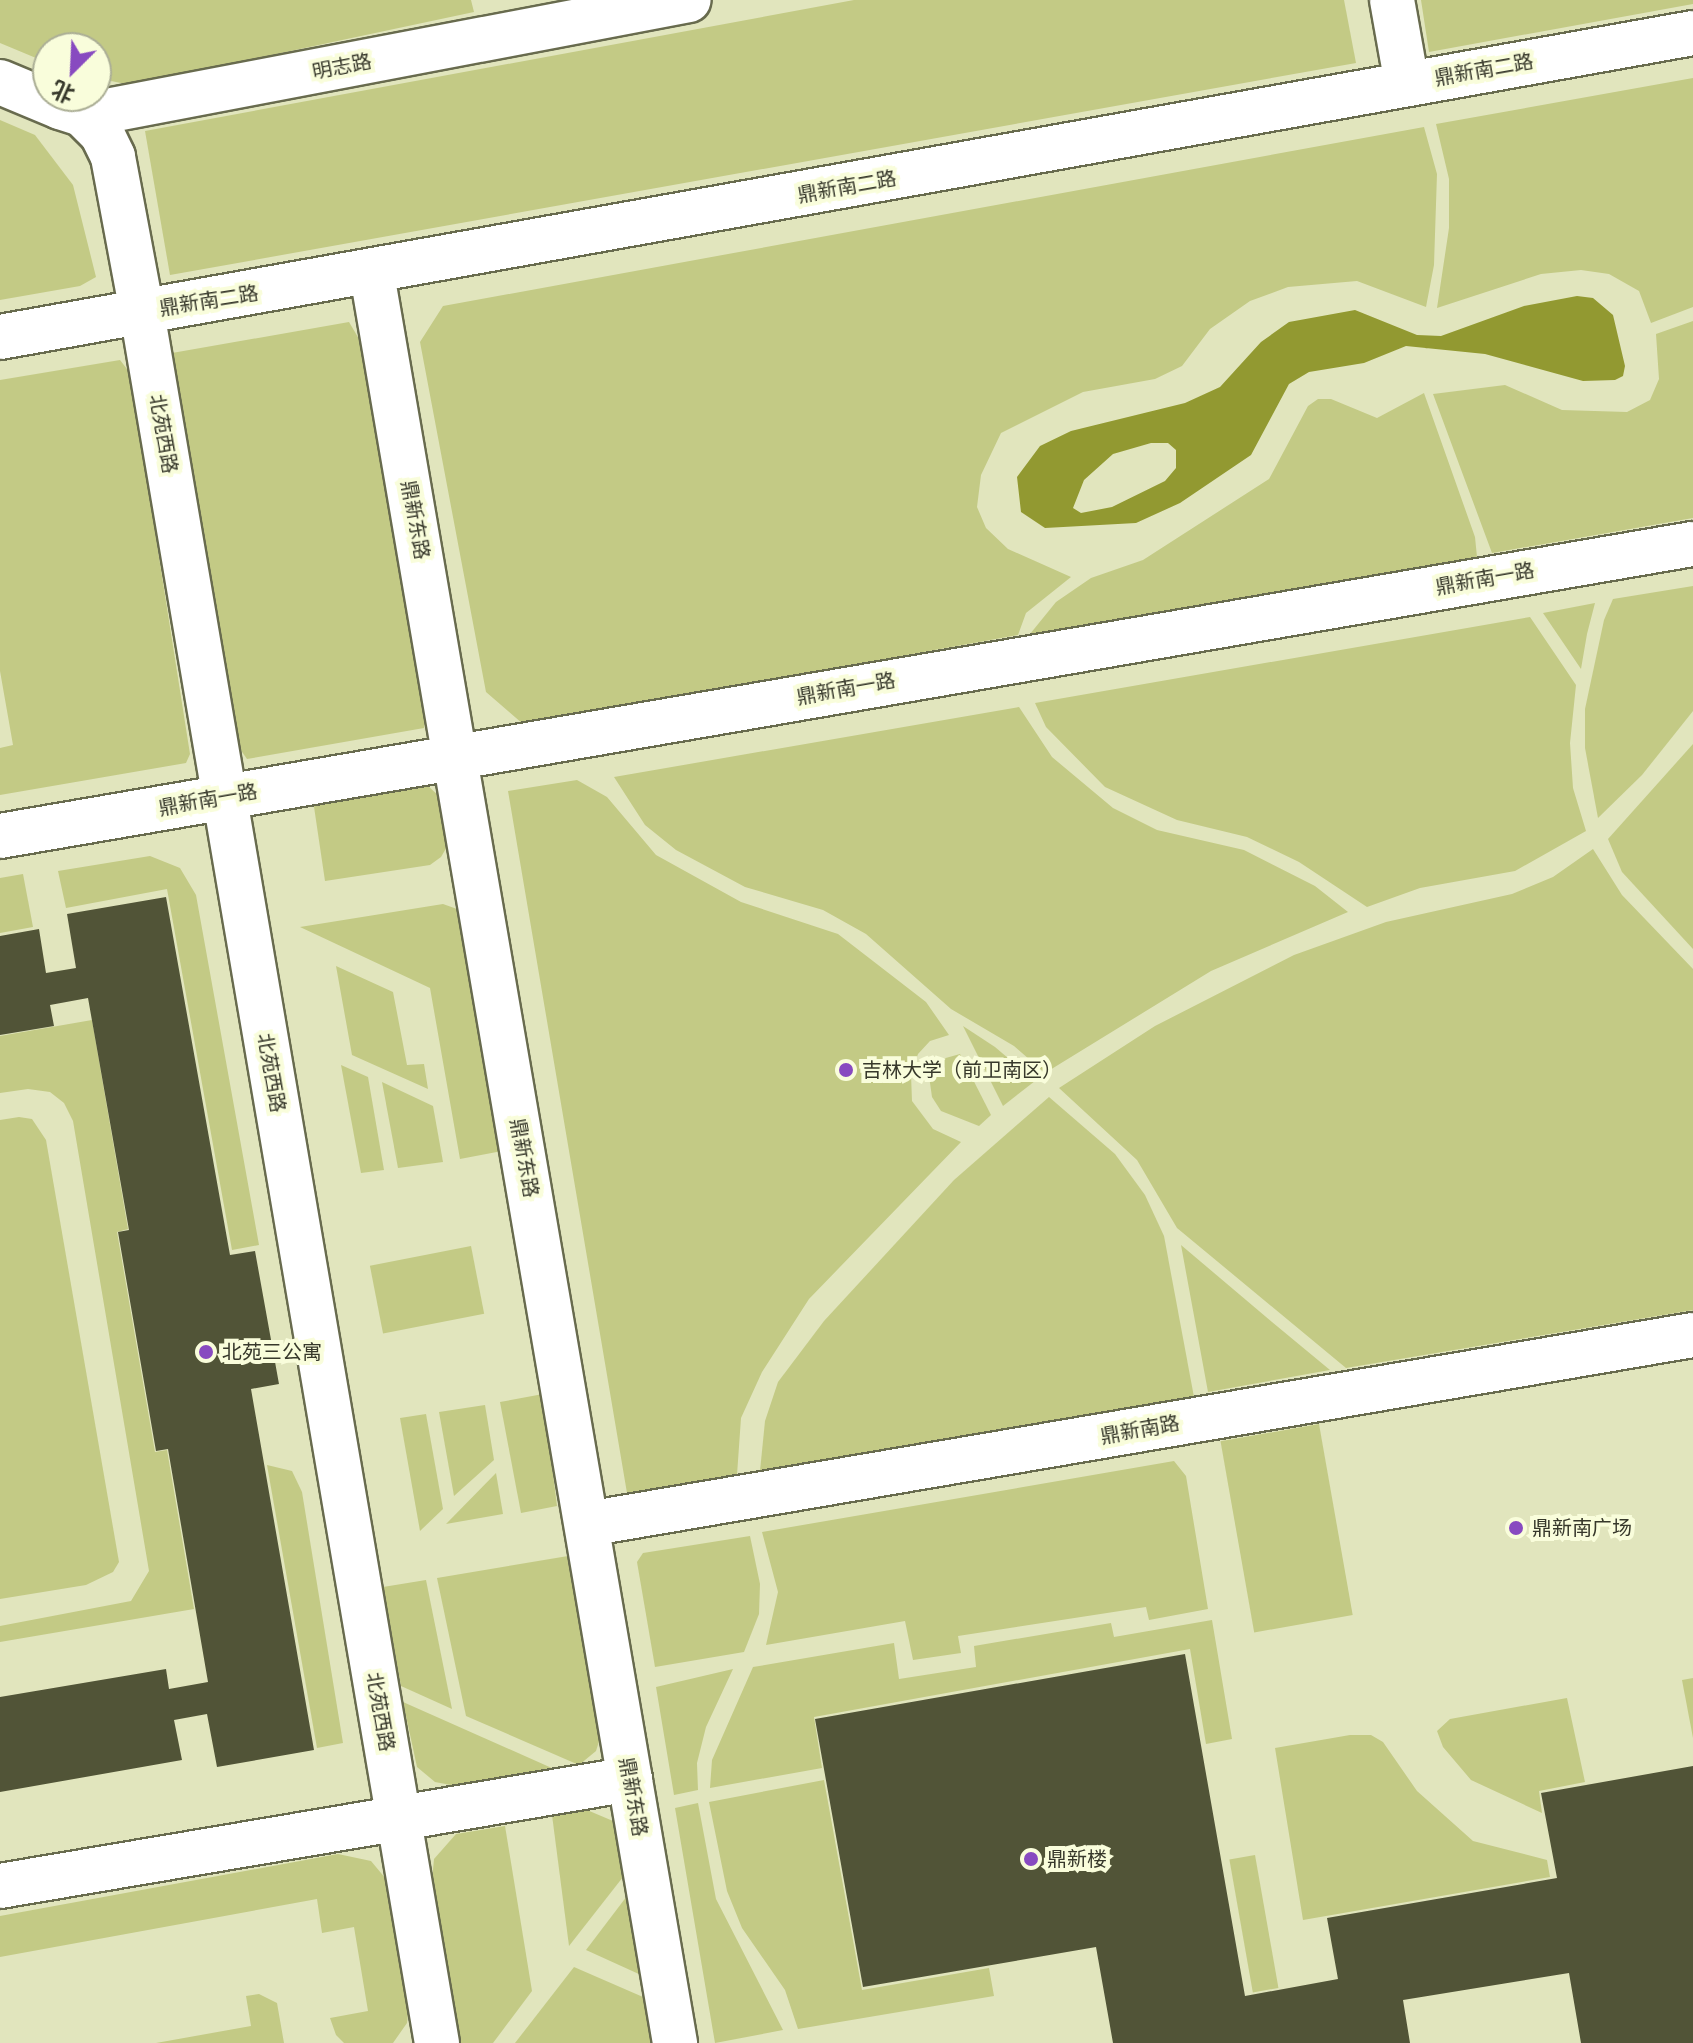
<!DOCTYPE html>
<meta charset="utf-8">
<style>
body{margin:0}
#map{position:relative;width:1693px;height:2043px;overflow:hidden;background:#ecf0ce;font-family:"PT Sans","Noto Sans SC",sans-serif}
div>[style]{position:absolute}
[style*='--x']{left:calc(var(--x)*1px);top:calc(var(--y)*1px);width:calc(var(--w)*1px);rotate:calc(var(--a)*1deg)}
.built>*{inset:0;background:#e1e5bd}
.green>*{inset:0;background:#c3ca85;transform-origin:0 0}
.water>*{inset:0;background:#929931}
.building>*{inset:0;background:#515437}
.roads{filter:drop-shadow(2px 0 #686b4e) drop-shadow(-2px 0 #686b4e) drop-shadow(0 2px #686b4e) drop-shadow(0 -2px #686b4e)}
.minor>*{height:44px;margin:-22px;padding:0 22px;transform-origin:22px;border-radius:22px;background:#fff}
.dots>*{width:22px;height:22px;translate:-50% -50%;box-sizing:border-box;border:4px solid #f9fddb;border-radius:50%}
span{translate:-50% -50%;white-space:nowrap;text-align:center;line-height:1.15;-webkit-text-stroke:8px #f9fddb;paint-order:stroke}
.street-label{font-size:20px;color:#37382b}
.poi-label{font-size:20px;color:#37382b}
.left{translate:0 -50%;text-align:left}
.north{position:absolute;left:32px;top:32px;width:80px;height:80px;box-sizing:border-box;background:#f9fddb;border:2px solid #abae95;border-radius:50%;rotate:204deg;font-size:22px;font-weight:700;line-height:32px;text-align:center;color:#37382b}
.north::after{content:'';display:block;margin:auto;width:28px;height:36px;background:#884ac0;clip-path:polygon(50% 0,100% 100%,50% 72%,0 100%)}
</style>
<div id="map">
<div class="built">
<i style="clip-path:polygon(evenodd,0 0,1693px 0,1693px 2043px,0 2043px,0 0,48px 48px,96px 48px,96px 96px,48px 96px,48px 48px)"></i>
</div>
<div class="green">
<i style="clip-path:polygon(0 0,471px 0,474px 12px,131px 85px,96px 78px,96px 48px,48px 48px,48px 63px,0 43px)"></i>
<i style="clip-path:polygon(854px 0,1344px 0,1356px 63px,170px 275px,145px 131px)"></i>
<i style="clip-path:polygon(1421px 0,1693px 0,1693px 4px,1429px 52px)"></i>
<i style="clip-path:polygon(1693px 78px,1693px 307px,1651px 323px,1639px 291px,1609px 274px,1581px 270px,1541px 274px,1437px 308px,1449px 228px,1449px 179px,1436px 124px)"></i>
<i style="clip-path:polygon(0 120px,35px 135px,73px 185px,96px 277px,80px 286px,0 300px)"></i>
<i style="clip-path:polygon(1424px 127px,1437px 174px,1434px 265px,1426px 307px,1357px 281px,1288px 287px,1250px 301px,1210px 329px,1182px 366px,1155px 379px,1083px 392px,1001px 433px,981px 475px,977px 507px,986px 528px,1008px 549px,1071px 577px,1026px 613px,1018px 635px,523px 724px,486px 692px,420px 342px,443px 306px)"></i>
<i style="clip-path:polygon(1693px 321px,1693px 518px,1492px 553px,1433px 394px,1505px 385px,1562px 410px,1627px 412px,1650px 400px,1659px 379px,1656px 334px)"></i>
<i style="clip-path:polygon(349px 322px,362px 344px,426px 716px,424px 728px,247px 759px,240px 749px,172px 353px)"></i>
<i style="clip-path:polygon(120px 360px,130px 373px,190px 754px,186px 763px,0 795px,0 748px,13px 745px,0 671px,0 380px)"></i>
<i style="clip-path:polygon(1424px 393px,1475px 537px,1477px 557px,1030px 634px,1056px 602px,1091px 578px,1143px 560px,1269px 479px,1308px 406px,1318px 399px,1331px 399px,1377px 418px)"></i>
<i style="clip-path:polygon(1693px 586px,1693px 711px,1642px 775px,1598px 818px,1585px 748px,1585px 709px,1604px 620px,1613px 599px)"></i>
<i style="clip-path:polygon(1595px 603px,1587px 634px,1581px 669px,1543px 613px)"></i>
<i style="clip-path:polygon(1530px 617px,1576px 685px,1570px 743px,1573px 788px,1586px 831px,1515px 871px,1420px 888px,1367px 907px,1299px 862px,1247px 837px,1177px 820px,1105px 787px,1046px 727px,1035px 703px)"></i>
<i style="clip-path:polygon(1019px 707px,1052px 757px,1113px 808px,1157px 830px,1244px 850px,1315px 886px,1348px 912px,1211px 971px,1045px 1073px,1014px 1046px,951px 1009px,866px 934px,823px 910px,745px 887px,676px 850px,645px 825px,614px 777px)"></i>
<i style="clip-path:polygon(1693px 744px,1693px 949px,1622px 872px,1608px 839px)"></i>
<i style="clip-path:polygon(577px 780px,607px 797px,656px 855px,741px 902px,838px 934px,926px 1002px,949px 1035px,930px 1041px,918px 1054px,911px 1074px,912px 1101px,933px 1129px,961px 1142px,809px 1299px,762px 1372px,741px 1418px,737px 1475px,627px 1493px,508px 791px)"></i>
<i style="clip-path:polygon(426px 784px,442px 799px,448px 845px,441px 857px,430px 865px,325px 881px,313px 800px)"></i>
<i style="clip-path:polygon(1593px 849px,1622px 895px,1693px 969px,1693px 1310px,1346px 1368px,1177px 1228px,1137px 1160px,1059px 1088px,1155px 1026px,1294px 955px,1386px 922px,1512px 894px,1553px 877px)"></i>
<i style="clip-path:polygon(150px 856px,180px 868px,196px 895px,259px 1245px,232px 1250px,167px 889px,66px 908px,58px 871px)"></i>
<i style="clip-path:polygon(23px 874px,33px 927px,0 933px,0 878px)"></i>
<i style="clip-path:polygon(443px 904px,457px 909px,464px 933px,502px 1151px,460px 1159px,430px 988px,300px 927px)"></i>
<i style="clip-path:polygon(336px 966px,393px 992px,407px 1065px,424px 1064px,428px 1089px,352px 1055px)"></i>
<i style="clip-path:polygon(92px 1020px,128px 1229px,117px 1232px,155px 1452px,167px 1450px,194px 1609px,0 1642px,0 1626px,131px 1601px,149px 1571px,73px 1121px,64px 1103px,50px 1092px,28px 1089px,0 1093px,0 1036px)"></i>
<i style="clip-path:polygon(963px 1026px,995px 1047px,1035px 1081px,1003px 1106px)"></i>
<i style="clip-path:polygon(960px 1054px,991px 1115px,979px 1126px,941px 1111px,932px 1097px,929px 1076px,935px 1061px)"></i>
<i style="clip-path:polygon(341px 1065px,368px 1077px,384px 1170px,361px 1173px)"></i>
<i style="clip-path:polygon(382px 1082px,433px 1106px,443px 1162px,398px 1168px)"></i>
<i style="clip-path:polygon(1049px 1097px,1115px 1154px,1145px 1195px,1164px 1236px,1194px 1397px,760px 1471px,765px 1421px,778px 1382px,824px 1321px,954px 1180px)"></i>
<i style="clip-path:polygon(19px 1117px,32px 1119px,46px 1140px,119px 1562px,113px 1572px,86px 1585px,0 1599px,0 1120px)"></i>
<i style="clip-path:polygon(1181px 1245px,1272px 1322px,1330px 1370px,1208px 1392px)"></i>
<i style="left:471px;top:1246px;width:69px;height:103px;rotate:79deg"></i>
<i style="clip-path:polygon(543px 1394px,557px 1506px,521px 1513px,500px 1402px)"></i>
<i style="clip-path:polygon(485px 1405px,494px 1460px,454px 1496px,439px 1412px)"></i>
<i style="clip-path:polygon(426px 1414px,443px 1509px,420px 1531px,400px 1418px)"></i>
<i style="left:1319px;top:1424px;width:194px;height:100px;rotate:80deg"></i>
<i style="clip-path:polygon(1174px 1461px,1186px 1476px,1208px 1609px,1149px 1620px,1146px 1607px,958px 1636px,961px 1653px,913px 1660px,905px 1621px,766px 1645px,778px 1592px,762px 1532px)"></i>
<i style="clip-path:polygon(267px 1465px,292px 1471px,302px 1492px,343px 1743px,317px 1748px)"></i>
<i style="clip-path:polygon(496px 1473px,503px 1514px,446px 1524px)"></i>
<i style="clip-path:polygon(750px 1536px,760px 1584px,759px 1614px,744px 1652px,655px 1667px,637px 1562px,643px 1553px)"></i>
<i style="clip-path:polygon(568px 1556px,601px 1735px,596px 1751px,579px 1765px,466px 1716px,437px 1578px)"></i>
<i style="clip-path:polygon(426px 1580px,452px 1709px,401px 1686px,383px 1587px)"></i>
<i style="clip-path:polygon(1212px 1620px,1232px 1739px,1206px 1744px,1190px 1649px,814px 1717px,822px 1768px,710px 1788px,712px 1760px,753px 1667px,894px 1643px,899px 1679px,976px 1667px,974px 1646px,1111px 1623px,1114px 1637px)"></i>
<i style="clip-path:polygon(733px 1669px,706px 1727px,697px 1763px,698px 1790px,674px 1795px,656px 1687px)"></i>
<i style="clip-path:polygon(1693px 1678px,1693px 1738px,1682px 1680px)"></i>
<i style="clip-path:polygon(1567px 1698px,1585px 1782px,1539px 1791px,1542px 1813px,1471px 1780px,1443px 1747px,1437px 1731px,1450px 1719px)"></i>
<i style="clip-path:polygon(403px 1702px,554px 1769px,451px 1785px,435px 1782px,417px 1767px)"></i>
<i style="clip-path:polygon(1350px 1735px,1371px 1735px,1383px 1742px,1417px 1791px,1473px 1841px,1547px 1860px,1550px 1877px,1303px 1920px,1275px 1748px)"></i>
<i style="clip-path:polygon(824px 1780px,862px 1990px,989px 1968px,994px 1996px,798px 2029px,785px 1990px,742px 1928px,727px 1891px,709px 1802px)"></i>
<i style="clip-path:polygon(698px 1803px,716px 1899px,783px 2030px,715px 2043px,675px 1808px)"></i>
<i style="clip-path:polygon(587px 1810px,613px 1821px,623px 1877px,569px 1946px,552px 1815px)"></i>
<i style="clip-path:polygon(505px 1826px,532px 1991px,493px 2043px,458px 2043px,432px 1881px,434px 1859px,456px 1834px)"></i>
<i style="clip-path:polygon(338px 1854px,371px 1861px,386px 1879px,409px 2006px,407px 2023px,393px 2043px,344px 2043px,336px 2035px,330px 2018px,368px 2011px,354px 1927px,322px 1933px,317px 1899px,0 1957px,0 1916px)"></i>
<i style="left:1255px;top:1855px;width:135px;height:26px;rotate:80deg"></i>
<i style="clip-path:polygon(627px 1896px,641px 1975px,586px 1950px)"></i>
<i style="clip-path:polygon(574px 1967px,643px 1997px,651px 2043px,515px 2043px)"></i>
<i style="clip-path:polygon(259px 1994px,277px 2003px,284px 2043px,156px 2043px,251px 2026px,246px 1996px)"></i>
</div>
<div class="water">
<i style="clip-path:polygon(evenodd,1577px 296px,1593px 298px,1613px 315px,1625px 366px,1623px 376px,1615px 380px,1583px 381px,1485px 354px,1406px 346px,1364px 363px,1309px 372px,1289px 384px,1251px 455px,1180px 503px,1136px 523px,1045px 528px,1021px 512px,1017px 477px,1040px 446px,1071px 431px,1185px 403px,1220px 387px,1261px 342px,1289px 322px,1355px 310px,1417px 335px,1441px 336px,1524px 306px,1577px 296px,1151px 443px,1168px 443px,1176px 450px,1176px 468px,1165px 481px,1112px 507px,1081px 513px,1073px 508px,1084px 480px,1113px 454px,1151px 443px)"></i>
</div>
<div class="building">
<i style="clip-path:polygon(166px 897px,230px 1255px,255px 1251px,279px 1384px,251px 1389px,314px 1750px,217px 1767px,207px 1714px,174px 1720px,182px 1760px,0 1792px,0 1697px,166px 1669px,169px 1689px,208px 1682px,168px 1449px,156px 1451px,118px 1232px,129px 1230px,88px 998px,50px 1005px,54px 1026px,0 1035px,0 936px,39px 929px,46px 973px,76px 968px,67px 914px)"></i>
<i style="clip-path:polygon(1185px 1654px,1245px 1996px,1338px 1979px,1327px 1918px,1557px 1878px,1541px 1793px,1693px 1766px,1693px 2043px,1581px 2043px,1569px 1973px,1403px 2000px,1410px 2043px,1113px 2043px,1096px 1947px,863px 1987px,815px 1719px)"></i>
</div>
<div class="roads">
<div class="minor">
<i style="--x:1392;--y:0;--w:85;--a:79.9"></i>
<i style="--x:0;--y:82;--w:65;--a:22.6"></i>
<i style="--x:60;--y:107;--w:23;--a:18"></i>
<i style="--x:82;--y:114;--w:24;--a:-7"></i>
<i style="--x:106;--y:111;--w:593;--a:-10.78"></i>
<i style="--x:82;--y:114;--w:28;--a:45"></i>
<i style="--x:102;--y:134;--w:25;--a:64"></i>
<i style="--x:113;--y:157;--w:158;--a:79.4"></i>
<i style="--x:142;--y:312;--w:1756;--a:80.33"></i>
<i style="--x:372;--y:274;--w:1795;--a:80.28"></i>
<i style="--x:0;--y:337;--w:1720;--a:-10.18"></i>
<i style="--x:0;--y:836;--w:1718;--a:-9.79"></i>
<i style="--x:587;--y:1524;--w:1122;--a:-9.7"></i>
<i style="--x:0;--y:1886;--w:639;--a:-9.64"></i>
</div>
</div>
<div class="dots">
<i style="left:846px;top:1070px;background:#884ac0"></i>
<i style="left:206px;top:1352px;background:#884ac0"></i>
<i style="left:1516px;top:1528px;background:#884ac0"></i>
<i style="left:1031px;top:1859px;background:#884ac0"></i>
</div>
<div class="street-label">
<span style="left:342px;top:67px;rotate:-11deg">明志路</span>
<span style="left:1484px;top:70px;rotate:-10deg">鼎新南二路</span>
<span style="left:847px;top:187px;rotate:-10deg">鼎新南二路</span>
<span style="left:209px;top:301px;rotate:-9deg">鼎新南二路</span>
<span style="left:163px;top:434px;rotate:80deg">北苑西路</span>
<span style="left:415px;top:520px;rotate:80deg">鼎新东路</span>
<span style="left:1485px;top:579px;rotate:-10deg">鼎新南一路</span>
<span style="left:846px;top:689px;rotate:-10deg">鼎新南一路</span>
<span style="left:208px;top:800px;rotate:-10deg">鼎新南一路</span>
<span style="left:271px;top:1073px;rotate:80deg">北苑西路</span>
<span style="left:524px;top:1158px;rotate:80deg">鼎新东路</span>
<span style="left:1140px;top:1430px;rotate:-10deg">鼎新南路</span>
<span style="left:380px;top:1712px;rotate:80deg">北苑西路</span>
<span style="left:633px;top:1797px;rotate:80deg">鼎新东路</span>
</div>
<div class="poi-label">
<span class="left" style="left:862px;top:1070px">吉林大学（前卫南区）</span>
<span class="left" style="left:222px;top:1352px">北苑三公寓</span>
<span class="left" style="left:1532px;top:1528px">鼎新南广场</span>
<span class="left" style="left:1047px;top:1859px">鼎新楼</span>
</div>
<div class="north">北</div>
</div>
